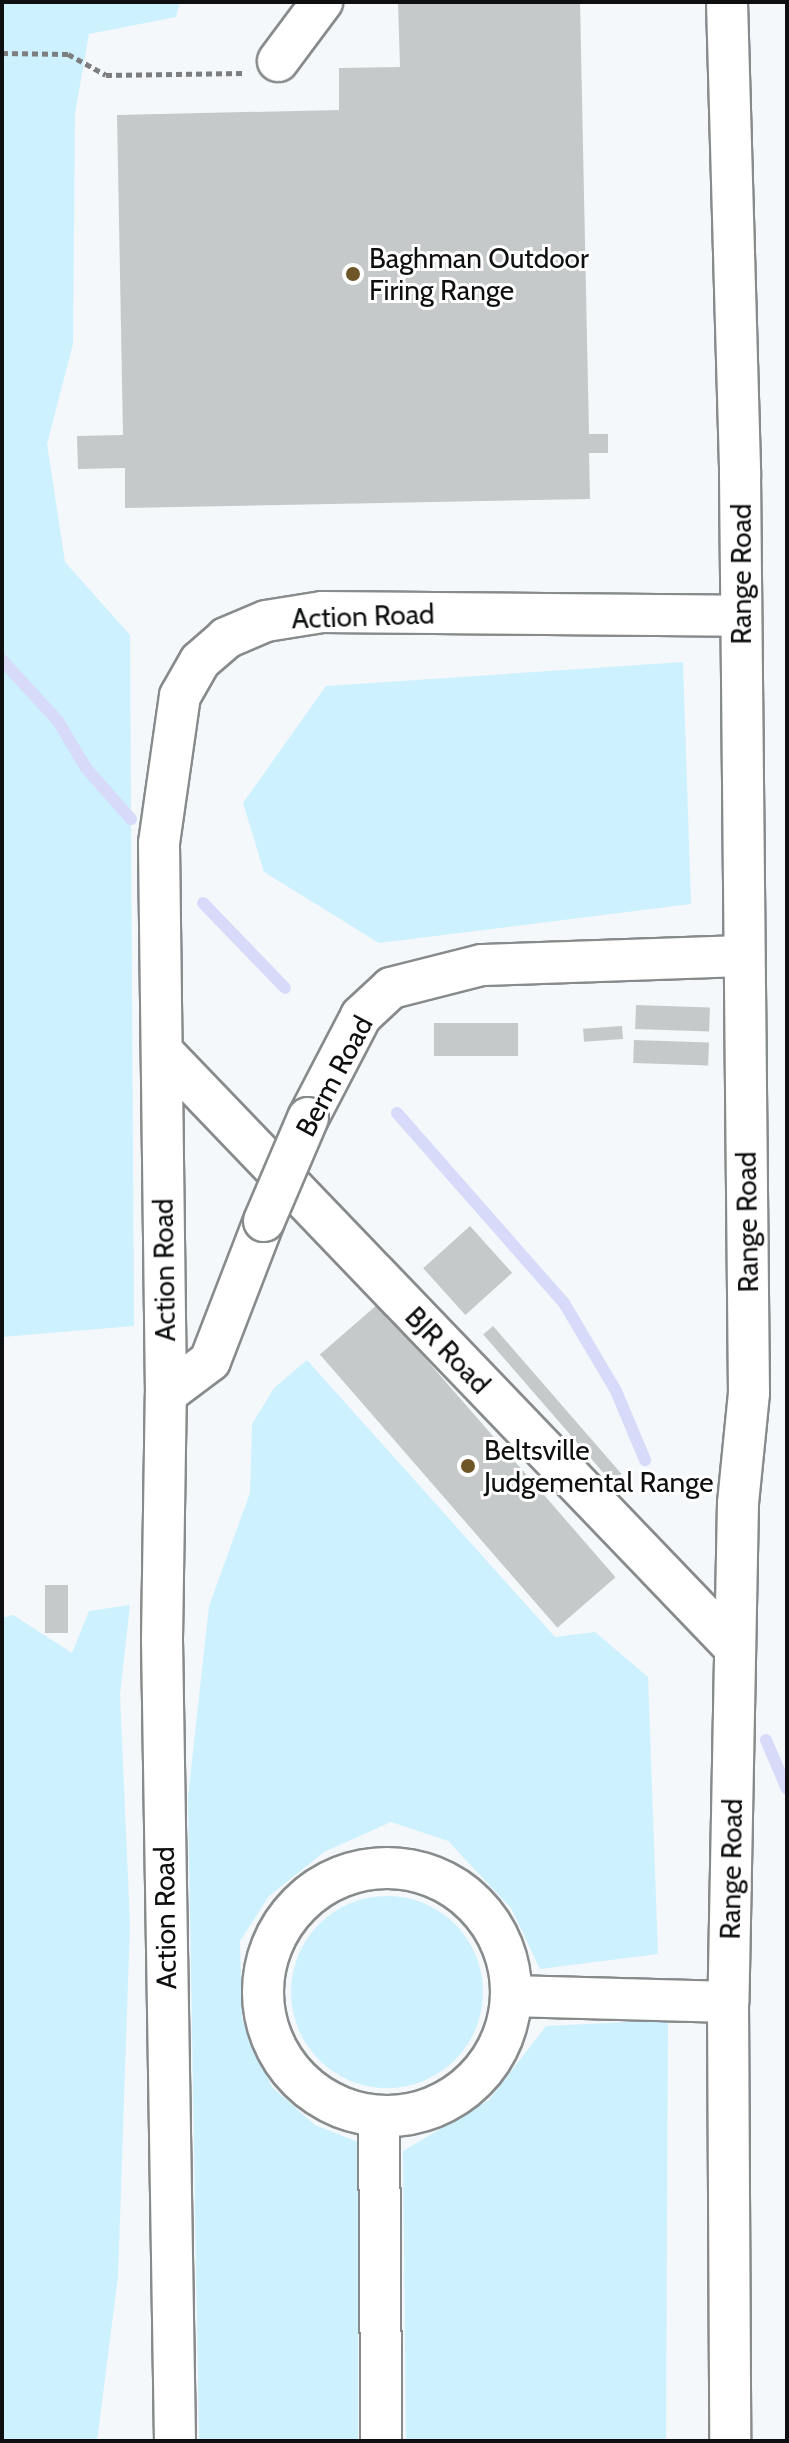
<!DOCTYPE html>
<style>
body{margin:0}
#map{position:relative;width:789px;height:2443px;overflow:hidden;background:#f4f8fa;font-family:Cabin,sans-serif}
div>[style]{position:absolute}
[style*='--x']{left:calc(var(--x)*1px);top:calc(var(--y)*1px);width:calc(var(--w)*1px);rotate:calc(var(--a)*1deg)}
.green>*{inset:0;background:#cdf1fe}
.round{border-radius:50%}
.stream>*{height:12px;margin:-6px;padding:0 6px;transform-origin:6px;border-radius:6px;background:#d7dbf9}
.building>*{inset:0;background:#c5c9c9;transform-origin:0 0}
.path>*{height:5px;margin-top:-2.5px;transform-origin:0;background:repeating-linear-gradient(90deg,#7c7e80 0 6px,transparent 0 10px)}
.roads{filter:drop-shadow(2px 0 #888b8c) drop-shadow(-2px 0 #888b8c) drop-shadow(0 2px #888b8c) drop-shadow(0 -2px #888b8c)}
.minor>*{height:40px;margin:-20px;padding:0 20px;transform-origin:20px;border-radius:20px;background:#fff}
.minor>.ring{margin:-20px;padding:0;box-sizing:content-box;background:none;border:40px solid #fff;border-radius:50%}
.bridges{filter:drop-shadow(2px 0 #888b8c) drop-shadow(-2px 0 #888b8c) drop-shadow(0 2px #888b8c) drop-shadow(0 -2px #888b8c)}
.minor-bridge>*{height:40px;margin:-20px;padding:0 20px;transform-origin:20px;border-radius:20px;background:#fff}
.dots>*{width:22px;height:22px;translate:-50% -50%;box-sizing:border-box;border:4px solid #fff;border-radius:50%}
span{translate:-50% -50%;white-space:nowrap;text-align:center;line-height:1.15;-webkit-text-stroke:6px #fff;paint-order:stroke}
.poi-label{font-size:28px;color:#0e0f10}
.left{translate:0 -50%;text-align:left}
.street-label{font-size:28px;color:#0e0f10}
.frame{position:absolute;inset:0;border:4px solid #0e0f10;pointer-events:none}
</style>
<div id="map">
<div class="green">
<i style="clip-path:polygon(2px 2px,180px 2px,176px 17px,89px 34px,75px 113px,73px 344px,47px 444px,65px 562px,130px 635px,134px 1326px,2px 1337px)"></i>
<i style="clip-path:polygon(683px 662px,691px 904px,379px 943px,264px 872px,243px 803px,326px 686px)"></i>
<i style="clip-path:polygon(307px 1360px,555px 1637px,595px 1632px,648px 1677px,658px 1954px,540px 1969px,511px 1908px,448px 1841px,391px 1822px,324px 1852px,269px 1896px,240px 1941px,242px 2019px,272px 2087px,315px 2125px,358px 2142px,358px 2441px,199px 2441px,188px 1797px,209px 1606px,250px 1493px,252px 1424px,274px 1388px)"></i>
<i style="clip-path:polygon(130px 1605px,120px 1694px,130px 1924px,118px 2277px,97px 2441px,2px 2441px,2px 1618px,13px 1615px,72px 1653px,89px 1611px)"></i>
<i class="round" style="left:291px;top:1896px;width:192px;height:192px"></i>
<i style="clip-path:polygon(668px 2020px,666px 2441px,406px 2441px,403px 2151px,489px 2100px,546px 2026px)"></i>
</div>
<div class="stream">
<i style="--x:2;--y:660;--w:83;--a:47.4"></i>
<i style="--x:58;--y:721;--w:55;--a:59.2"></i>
<i style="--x:86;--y:768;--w:68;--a:48.6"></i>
<i style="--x:203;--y:903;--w:118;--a:46"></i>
<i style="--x:397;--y:1113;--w:253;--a:48.7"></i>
<i style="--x:564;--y:1303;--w:102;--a:59.4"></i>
<i style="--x:616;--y:1391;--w:75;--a:67.2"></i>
<i style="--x:766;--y:1740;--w:53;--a:66.8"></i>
</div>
<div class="building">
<i style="clip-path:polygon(398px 2px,580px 2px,589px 434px,608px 434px,608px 453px,589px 453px,590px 499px,125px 508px,125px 468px,78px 469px,77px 436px,123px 435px,117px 115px,339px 110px,339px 68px,400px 67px)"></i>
<i style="left:636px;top:1005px;width:74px;height:24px;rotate:2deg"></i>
<i style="left:518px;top:1023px;width:33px;height:84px;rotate:90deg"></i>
<i style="left:622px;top:1026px;width:13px;height:39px;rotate:86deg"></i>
<i style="left:634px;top:1040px;width:75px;height:23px;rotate:2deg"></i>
<i style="left:470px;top:1226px;width:63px;height:63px;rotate:48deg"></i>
<i style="left:378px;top:1304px;width:362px;height:77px;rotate:49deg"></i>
<i style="left:493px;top:1326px;width:196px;height:13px;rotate:49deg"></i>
<i style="left:45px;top:1585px;width:23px;height:48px"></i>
</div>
<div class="path">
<i style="--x:2;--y:53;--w:66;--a:0.9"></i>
<i style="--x:68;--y:54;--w:43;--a:28.9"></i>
<i style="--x:106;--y:75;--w:137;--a:-0.8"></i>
</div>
<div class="roads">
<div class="minor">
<i style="--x:727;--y:2;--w:472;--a:88.4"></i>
<i style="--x:740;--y:474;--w:919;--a:89.44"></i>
<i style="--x:749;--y:1393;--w:111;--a:95.7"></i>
<i style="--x:738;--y:1503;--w:499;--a:91.1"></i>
<i style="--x:728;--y:2002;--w:439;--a:89.7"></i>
<i style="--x:278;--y:61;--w:74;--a:-53.3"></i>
<i style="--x:162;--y:1051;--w:827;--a:46.18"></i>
<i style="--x:308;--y:1118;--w:115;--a:-62.5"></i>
<i style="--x:361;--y:1016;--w:41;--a:-43"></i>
<i style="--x:391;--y:988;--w:94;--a:-14.2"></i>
<i style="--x:482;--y:965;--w:262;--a:-2"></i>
<i style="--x:166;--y:1394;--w:55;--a:-36.9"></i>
<i style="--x:210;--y:1361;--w:150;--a:-68.9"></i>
<i class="ring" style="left:263px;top:1868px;width:208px;height:208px"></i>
<i style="--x:512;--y:1996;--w:216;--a:1.6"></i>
<i style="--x:379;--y:2116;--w:325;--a:89.6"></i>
<i style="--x:175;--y:2441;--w:802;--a:-90.93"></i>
<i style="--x:162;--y:1639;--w:245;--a:-89.1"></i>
<i style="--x:166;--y:1394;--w:551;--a:-90.73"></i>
<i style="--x:159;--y:843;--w:148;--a:-81.9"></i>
<i style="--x:180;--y:696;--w:40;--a:-60.3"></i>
<i style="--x:200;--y:661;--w:35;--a:-41"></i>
<i style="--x:226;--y:638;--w:43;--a:-23"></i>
<i style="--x:266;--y:621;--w:57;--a:-9.1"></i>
<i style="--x:322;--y:612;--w:419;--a:0.5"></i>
</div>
</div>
<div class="bridges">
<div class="minor-bridge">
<i style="--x:264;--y:1221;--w:112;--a:-66.9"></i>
</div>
</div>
<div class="dots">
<i style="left:353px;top:274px;background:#6e5627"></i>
<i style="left:468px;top:1466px;background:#6e5627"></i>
</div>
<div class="poi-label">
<span class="left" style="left:369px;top:274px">Baghman Outdoor<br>Firing Range</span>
<span class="left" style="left:484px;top:1466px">Beltsville<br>Judgemental Range</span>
</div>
<div class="street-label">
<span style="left:741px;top:574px;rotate:-90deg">Range Road</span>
<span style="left:363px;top:616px;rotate:-2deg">Action Road</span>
<span style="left:334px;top:1076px;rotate:-62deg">Berm Road</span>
<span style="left:747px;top:1222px;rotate:-91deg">Range Road</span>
<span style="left:164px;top:1270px;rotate:-91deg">Action Road</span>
<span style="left:448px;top:1350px;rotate:46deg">BJR Road</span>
<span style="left:731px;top:1869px;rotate:-89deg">Range Road</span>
<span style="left:165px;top:1918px;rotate:-91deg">Action Road</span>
</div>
<div class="frame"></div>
</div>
